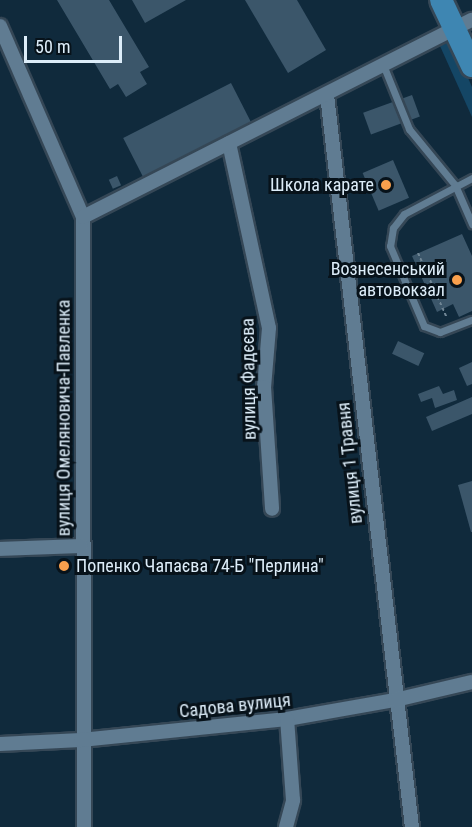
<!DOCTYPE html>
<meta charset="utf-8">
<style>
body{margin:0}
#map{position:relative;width:472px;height:827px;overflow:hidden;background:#102a3c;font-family:"Roboto Condensed",sans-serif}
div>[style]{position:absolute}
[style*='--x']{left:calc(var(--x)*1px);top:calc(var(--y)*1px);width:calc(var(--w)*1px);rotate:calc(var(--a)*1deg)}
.green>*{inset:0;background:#144665}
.building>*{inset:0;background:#3b566a;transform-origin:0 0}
.path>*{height:2px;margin-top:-1px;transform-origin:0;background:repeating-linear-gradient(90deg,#708695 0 3px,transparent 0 6px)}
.roads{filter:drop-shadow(2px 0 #354756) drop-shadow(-2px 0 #354756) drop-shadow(0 2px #354756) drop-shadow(0 -2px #354756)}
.lane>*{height:7px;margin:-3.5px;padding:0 3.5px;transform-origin:3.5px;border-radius:3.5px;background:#607c92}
.street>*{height:14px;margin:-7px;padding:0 7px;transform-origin:7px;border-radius:7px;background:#607c92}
.primary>*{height:22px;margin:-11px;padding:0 11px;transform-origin:11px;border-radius:11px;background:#3e86b2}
.dots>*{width:16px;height:16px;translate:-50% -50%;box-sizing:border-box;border:3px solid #07121a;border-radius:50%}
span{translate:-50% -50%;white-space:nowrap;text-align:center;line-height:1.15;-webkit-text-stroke:6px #07121a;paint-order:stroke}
.poi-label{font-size:18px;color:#ddedf9}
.right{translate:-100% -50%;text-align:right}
.left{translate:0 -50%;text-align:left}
.street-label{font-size:18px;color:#ddedf9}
.scale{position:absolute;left:24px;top:36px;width:98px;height:27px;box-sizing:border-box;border:3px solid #ddedf9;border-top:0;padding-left:8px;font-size:18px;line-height:21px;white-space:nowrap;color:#ddedf9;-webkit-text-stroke:4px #07121a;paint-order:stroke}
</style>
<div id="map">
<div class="green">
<i style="clip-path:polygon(452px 41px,472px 87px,472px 117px,440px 46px)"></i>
</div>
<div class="building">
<i style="clip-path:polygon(57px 0,109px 0,149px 67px,140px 72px,147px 84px,126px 97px,118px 84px,110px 89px)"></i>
<i style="clip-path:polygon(132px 0,186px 0,145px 23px)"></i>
<i style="clip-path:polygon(245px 0,297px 0,326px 50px,288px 73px)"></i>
<i style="left:231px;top:83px;width:45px;height:121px;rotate:63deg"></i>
<i style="left:412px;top:95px;width:23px;height:52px;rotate:70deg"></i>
<i style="left:393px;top:160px;width:41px;height:33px;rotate:67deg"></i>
<i style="left:117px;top:176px;width:10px;height:9px;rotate:66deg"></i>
<i style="clip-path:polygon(462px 234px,472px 256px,472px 311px,459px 317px,453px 304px,437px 312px,412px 256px)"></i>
<i style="left:398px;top:341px;width:29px;height:14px;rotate:25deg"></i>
<i style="clip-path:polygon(472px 362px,472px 384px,467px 386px,459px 368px)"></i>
<i style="clip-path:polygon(439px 386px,443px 394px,454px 390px,457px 400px,435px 408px,432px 398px,421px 402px,418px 394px)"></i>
<i style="clip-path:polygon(472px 397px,472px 414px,432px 431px,426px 417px)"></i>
<i style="clip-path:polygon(472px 481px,472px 532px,471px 532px,458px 485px)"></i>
</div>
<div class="path">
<i style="--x:418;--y:253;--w:71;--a:66"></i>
</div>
<div class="roads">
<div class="lane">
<i style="--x:384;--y:67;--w:67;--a:68"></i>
<i style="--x:409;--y:129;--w:72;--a:50.6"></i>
<i style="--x:455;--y:185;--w:43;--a:66.4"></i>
<i style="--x:472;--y:178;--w:77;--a:152.1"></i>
<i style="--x:404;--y:214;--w:18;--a:128"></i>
<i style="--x:393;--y:228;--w:18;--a:99"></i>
<i style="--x:390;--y:246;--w:87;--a:67"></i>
<i style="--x:424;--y:326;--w:17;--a:21"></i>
<i style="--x:440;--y:332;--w:34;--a:-21"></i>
</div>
<div class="street">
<i style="--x:0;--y:26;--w:208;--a:66.5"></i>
<i style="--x:83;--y:217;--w:610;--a:89.91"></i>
<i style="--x:327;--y:95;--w:737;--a:83.38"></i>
<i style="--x:229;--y:143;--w:189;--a:77.8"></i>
<i style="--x:269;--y:328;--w:59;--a:94.8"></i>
<i style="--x:264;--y:387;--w:122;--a:86.2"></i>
<i style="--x:83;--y:217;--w:436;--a:-26.9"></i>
<i style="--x:0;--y:549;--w:81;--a:-2.1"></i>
<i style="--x:0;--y:744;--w:81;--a:-2.8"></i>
<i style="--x:81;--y:740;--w:207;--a:-5.8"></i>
<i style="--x:287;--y:719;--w:110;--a:-10"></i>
<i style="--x:395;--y:700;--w:79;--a:-13.2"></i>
<i style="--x:286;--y:827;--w:28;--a:-75"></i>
<i style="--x:293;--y:800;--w:81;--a:-94.2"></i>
</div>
<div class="primary">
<i style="--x:441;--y:0;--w:73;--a:64.8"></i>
</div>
</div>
<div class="dots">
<i style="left:386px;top:185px;background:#f9a04d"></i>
<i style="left:457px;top:280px;background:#f9a04d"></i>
<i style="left:64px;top:566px;background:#f9a04d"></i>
</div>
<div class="poi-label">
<span class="right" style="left:374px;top:185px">Школа карате</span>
<span class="right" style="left:445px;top:280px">Вознесенський<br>автовокзал</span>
<span class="left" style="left:76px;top:566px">Попенко Чапаєва 74-Б "Перлина"</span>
</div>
<div class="street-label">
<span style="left:249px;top:379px;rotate:-91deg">вулиця Фадєєва</span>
<span style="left:64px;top:418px;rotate:-90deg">вулиця Омеляновича-Павленка</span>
<span style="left:350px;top:463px;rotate:-96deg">вулиця 1 Травня</span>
<span style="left:235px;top:706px;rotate:-6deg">Садова вулиця</span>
</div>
<div class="scale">50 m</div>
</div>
